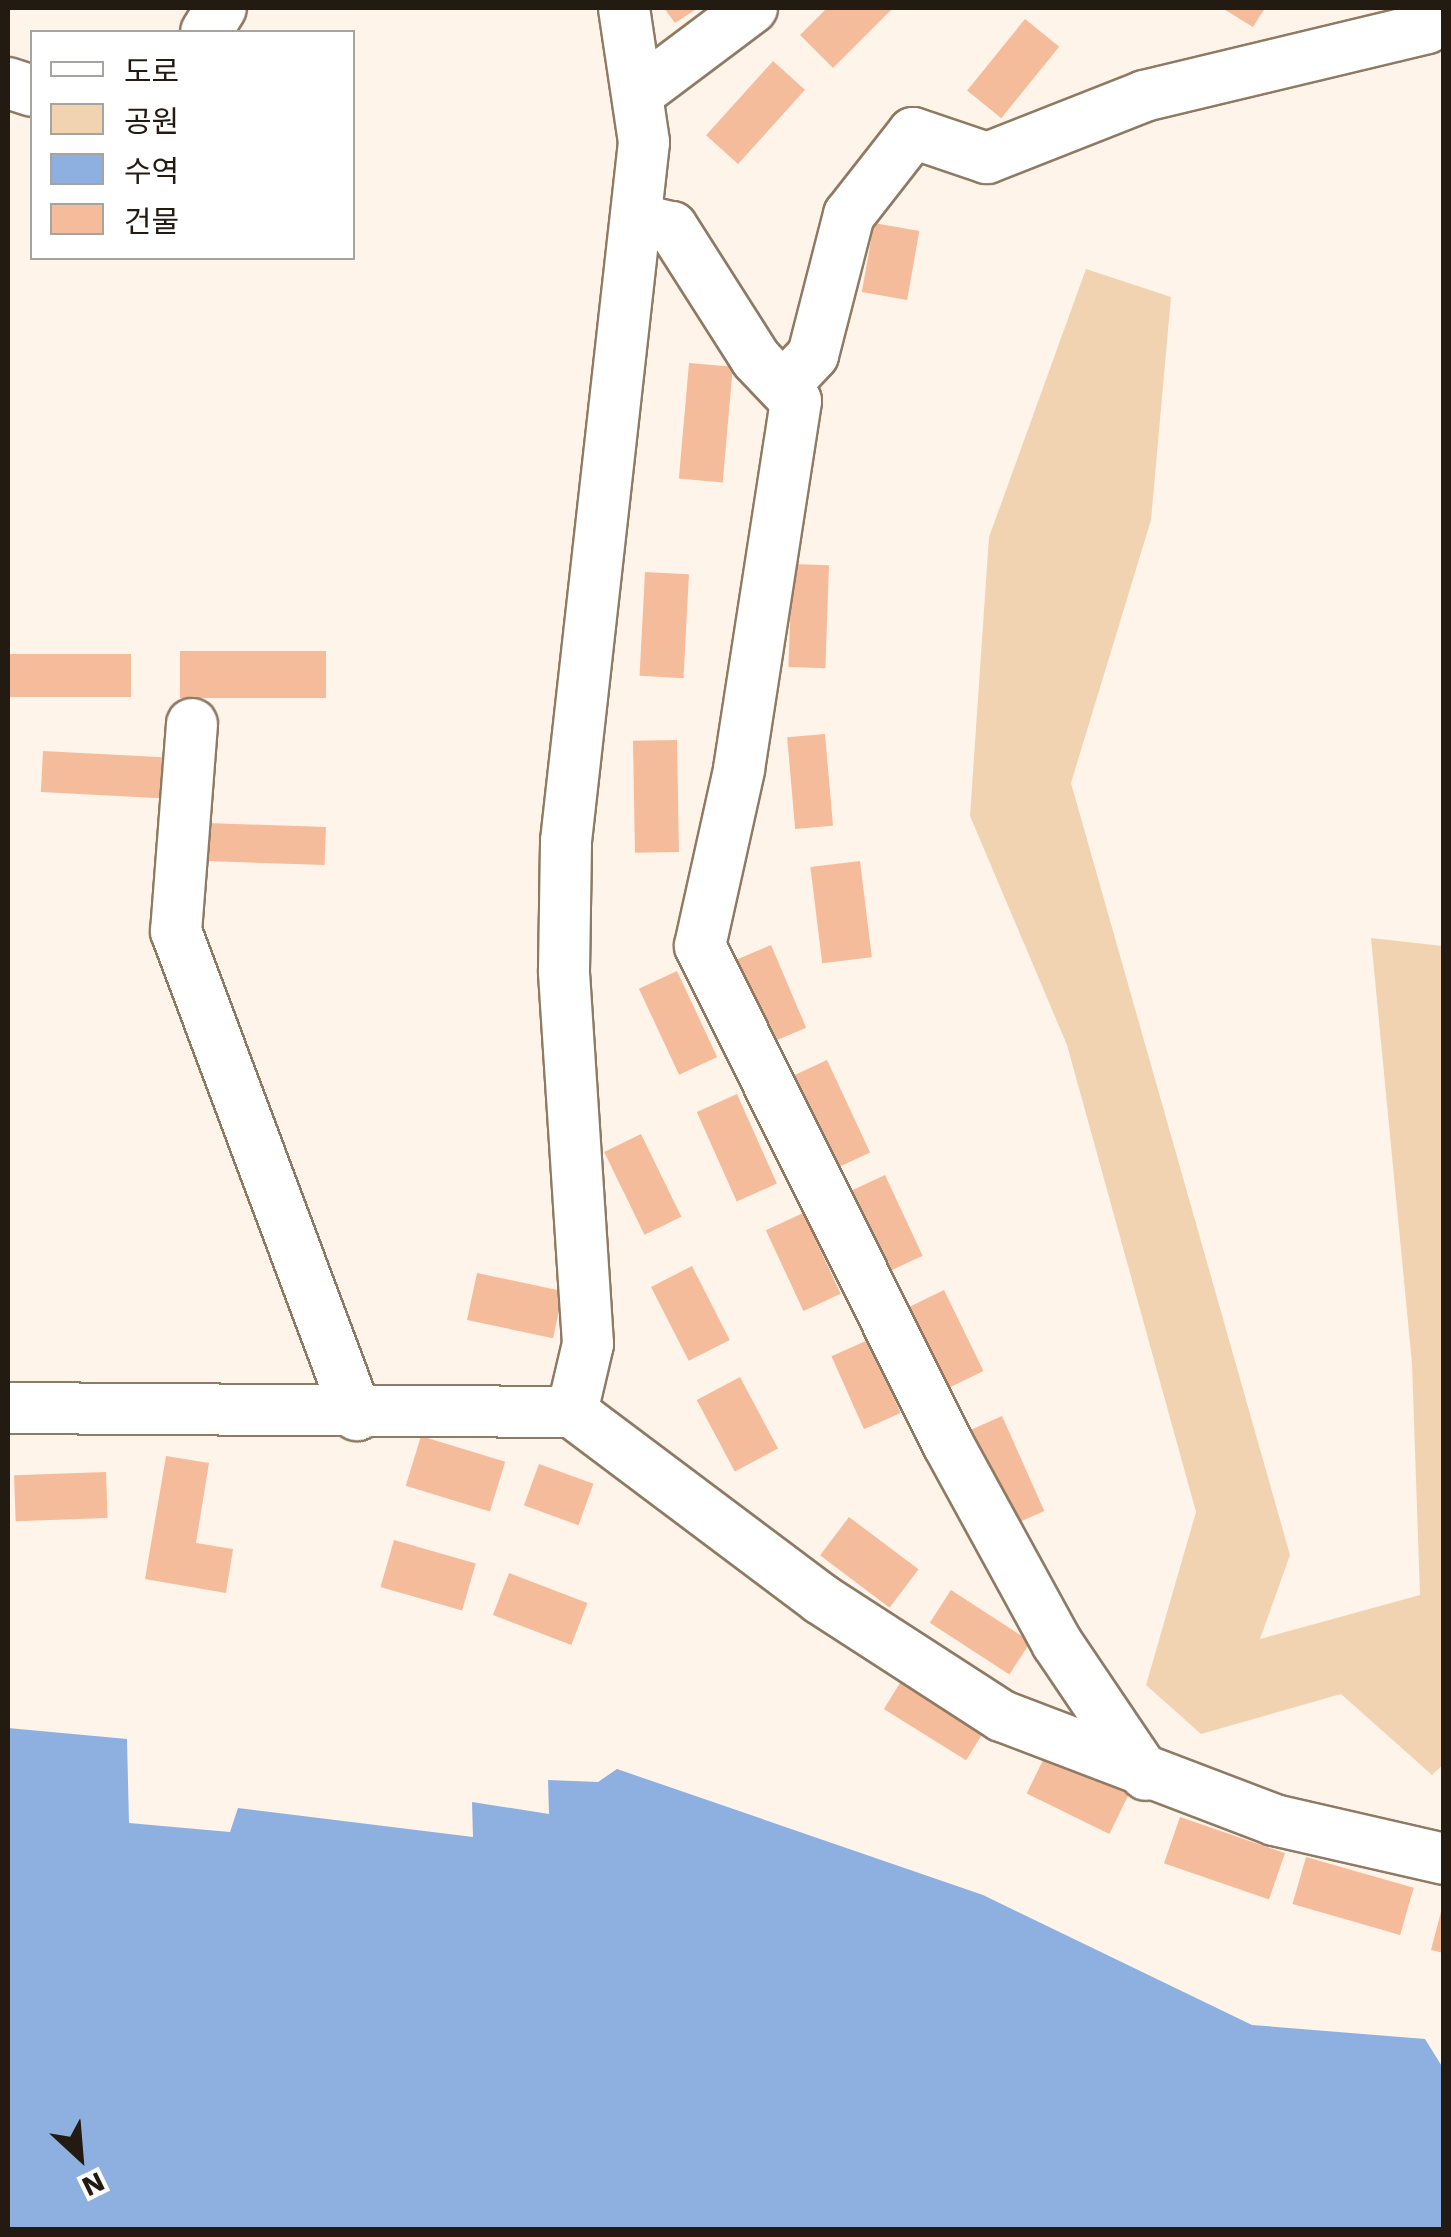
<!DOCTYPE html>
<meta charset="utf-8">
<style>
body{margin:0}
#map{position:relative;width:1451px;height:2237px;overflow:hidden;background:#fef4ea;font-family:"Work Sans","Noto Sans KR",sans-serif}
div>[style]{position:absolute}
[style*='--x']{left:calc(var(--x)*1px);top:calc(var(--y)*1px);width:calc(var(--w)*1px);rotate:calc(var(--a)*1deg)}
.green>*{inset:0;background:#f1d3b2}
.water>*{inset:0;background:#8db0e0}
.building>*{inset:0;background:#f5bc9c;transform-origin:0 0}
.roads{filter:drop-shadow(2px 0 #8f7a63) drop-shadow(-2px 0 #8f7a63) drop-shadow(0 2px #8f7a63) drop-shadow(0 -2px #8f7a63)}
.minor>*{height:50px;margin:-25px;padding:0 25px;transform-origin:25px;border-radius:25px;background:#fff}
span{translate:-50% -50%;white-space:nowrap;text-align:center;line-height:1.15;-webkit-text-stroke:10px #fff;paint-order:stroke}
.frame{position:absolute;inset:0;border:10px solid #231b12;pointer-events:none}
.legend{position:absolute;left:30px;top:30px;width:325px;height:230px;box-sizing:border-box;background:#fff;border:2px solid #a7a4a0;margin:0;padding:12px 18px;list-style:none;font-size:30px;color:#231b12}
.legend li{display:flex;align-items:center;gap:20px;height:50px}
.legend b{width:50px;border:2px solid #a7a4a0}
.north{position:absolute;left:30px;top:2107px;width:100px;height:100px;-webkit-text-stroke:8px #fff;paint-order:stroke;rotate:154deg;font-size:28px;font-weight:700;line-height:40px;text-align:center;color:#231b12}
.north::after{content:'';display:block;margin:auto;width:35px;height:45px;background:#231b12;clip-path:polygon(50% 0,100% 100%,50% 72%,0 100%)}
</style>
<div id="map">
<div class="green">
<i style="clip-path:polygon(1086px 269px,1171px 297px,1151px 520px,1071px 783px,1290px 1555px,1260px 1639px,1420px 1595px,1412px 1364px,1371px 938px,1443px 946px,1444px 1764px,1432px 1775px,1341px 1694px,1201px 1734px,1146px 1685px,1196px 1512px,1067px 1045px,970px 816px,989px 537px)"></i>
</div>
<div class="water">
<i style="clip-path:polygon(8px 1728px,127px 1739px,129px 1823px,230px 1832px,238px 1808px,473px 1837px,472px 1802px,549px 1814px,548px 1780px,598px 1782px,617px 1769px,983px 1895px,1252px 2025px,1425px 2039px,1443px 2068px,1443px 2229px,8px 2229px)"></i>
</div>
<div class="building">
<i style="clip-path:polygon(664px 8px,698px 8px,675px 23px)"></i>
<i style="clip-path:polygon(827px 8px,893px 8px,833px 68px,800px 35px)"></i>
<i style="clip-path:polygon(1222px 8px,1265px 8px,1253px 27px)"></i>
<i style="left:1025px;top:19px;width:44px;height:92px;rotate:39deg"></i>
<i style="left:773px;top:61px;width:43px;height:100px;rotate:42deg"></i>
<i style="left:874px;top:223px;width:46px;height:70px;rotate:10deg"></i>
<i style="left:689px;top:363px;width:44px;height:116px;rotate:5deg"></i>
<i style="left:792px;top:564px;width:37px;height:103px;rotate:2deg"></i>
<i style="left:645px;top:572px;width:44px;height:104px;rotate:3deg"></i>
<i style="left:180px;top:651px;width:146px;height:47px"></i>
<i style="left:8px;top:654px;width:123px;height:43px"></i>
<i style="left:825px;top:734px;width:92px;height:38px;rotate:85deg"></i>
<i style="left:677px;top:740px;width:112px;height:44px;rotate:89deg"></i>
<i style="left:43px;top:751px;width:120px;height:41px;rotate:3deg"></i>
<i style="left:208px;top:823px;width:118px;height:38px;rotate:2deg"></i>
<i style="left:860px;top:861px;width:97px;height:50px;rotate:83deg"></i>
<i style="left:771px;top:945px;width:90px;height:41px;rotate:67deg"></i>
<i style="left:677px;top:971px;width:95px;height:42px;rotate:65deg"></i>
<i style="left:827px;top:1060px;width:102px;height:41px;rotate:65deg"></i>
<i style="left:737px;top:1094px;width:98px;height:44px;rotate:66deg"></i>
<i style="left:641px;top:1134px;width:92px;height:41px;rotate:64deg"></i>
<i style="left:885px;top:1175px;width:89px;height:41px;rotate:65deg"></i>
<i style="left:803px;top:1213px;width:89px;height:41px;rotate:65deg"></i>
<i style="left:692px;top:1266px;width:83px;height:46px;rotate:63deg"></i>
<i style="left:477px;top:1273px;width:88px;height:48px;rotate:12deg"></i>
<i style="left:944px;top:1290px;width:90px;height:40px;rotate:64deg"></i>
<i style="left:868px;top:1340px;width:80px;height:40px;rotate:66deg"></i>
<i style="left:740px;top:1377px;width:81px;height:49px;rotate:62deg"></i>
<i style="left:1002px;top:1416px;width:104px;height:38px;rotate:66deg"></i>
<i style="left:421px;top:1436px;width:88px;height:52px;rotate:17deg"></i>
<i style="clip-path:polygon(166px 1456px,209px 1463px,196px 1543px,233px 1549px,226px 1593px,145px 1579px)"></i>
<i style="left:539px;top:1464px;width:58px;height:44px;rotate:20deg"></i>
<i style="left:106px;top:1472px;width:46px;height:92px;rotate:88deg"></i>
<i style="left:849px;top:1517px;width:87px;height:48px;rotate:37deg"></i>
<i style="left:394px;top:1540px;width:85px;height:49px;rotate:16deg"></i>
<i style="left:509px;top:1573px;width:84px;height:45px;rotate:21deg"></i>
<i style="left:951px;top:1590px;width:95px;height:39px;rotate:33deg"></i>
<i style="left:905px;top:1675px;width:97px;height:40px;rotate:32deg"></i>
<i style="left:1046px;top:1754px;width:92px;height:44px;rotate:26deg"></i>
<i style="left:1180px;top:1817px;width:111px;height:49px;rotate:19deg"></i>
<i style="left:1306px;top:1857px;width:112px;height:49px;rotate:16deg"></i>
<i style="clip-path:polygon(1442px 1908px,1444px 1908px,1444px 1953px,1431px 1950px)"></i>
</div>
<div class="roads">
<div class="minor">
<i style="--x:206;--y:32;--w:28;--a:-58"></i>
<i style="--x:8;--y:83;--w:25;--a:18"></i>
<i style="--x:640;--y:92;--w:140;--a:-36.9"></i>
<i style="--x:636;--y:219;--w:37;--a:13"></i>
<i style="--x:672;--y:227;--w:156;--a:57.5"></i>
<i style="--x:756;--y:359;--w:58;--a:46.4"></i>
<i style="--x:796;--y:401;--w:373;--a:98.8"></i>
<i style="--x:739;--y:770;--w:180;--a:102.5"></i>
<i style="--x:700;--y:946;--w:556;--a:63.53"></i>
<i style="--x:948;--y:1444;--w:227;--a:61.3"></i>
<i style="--x:1057;--y:1643;--w:159;--a:56"></i>
<i style="--x:783;--y:387;--w:44;--a:-46.8"></i>
<i style="--x:813;--y:355;--w:145;--a:-75.6"></i>
<i style="--x:849;--y:215;--w:104;--a:-52"></i>
<i style="--x:913;--y:133;--w:78;--a:18.7"></i>
<i style="--x:987;--y:158;--w:169;--a:-21.5"></i>
<i style="--x:1144;--y:96;--w:291;--a:-13.5"></i>
<i style="--x:1427;--y:28;--w:22;--a:-66"></i>
<i style="--x:192;--y:724;--w:208;--a:94.4"></i>
<i style="--x:176;--y:931;--w:517;--a:69.5"></i>
<i style="--x:8;--y:1408;--w:564;--a:0.41"></i>
<i style="--x:572;--y:1412;--w:311;--a:36.9"></i>
<i style="--x:821;--y:1599;--w:216;--a:32.9"></i>
<i style="--x:1002;--y:1716;--w:291;--a:20.9"></i>
<i style="--x:1274;--y:1820;--w:174;--a:12.9"></i>
<i style="--x:572;--y:1412;--w:70;--a:-76.8"></i>
<i style="--x:588;--y:1344;--w:374;--a:-93.7"></i>
<i style="--x:564;--y:971;--w:130;--a:-89.1"></i>
<i style="--x:566;--y:841;--w:703;--a:-83.63"></i>
<i style="--x:644;--y:142;--w:135;--a:-98.5"></i>
</div>
</div>
<div class="frame"></div>
<ul class="legend">
<li><b style="height:12px;background:#fff"></b>도로</li>
<li><b style="height:28px;background:#f1d3b2"></b>공원</li>
<li><b style="height:28px;background:#8db0e0"></b>수역</li>
<li><b style="height:28px;background:#f5bc9c"></b>건물</li>
</ul>
<div class="north">N</div>
</div>
